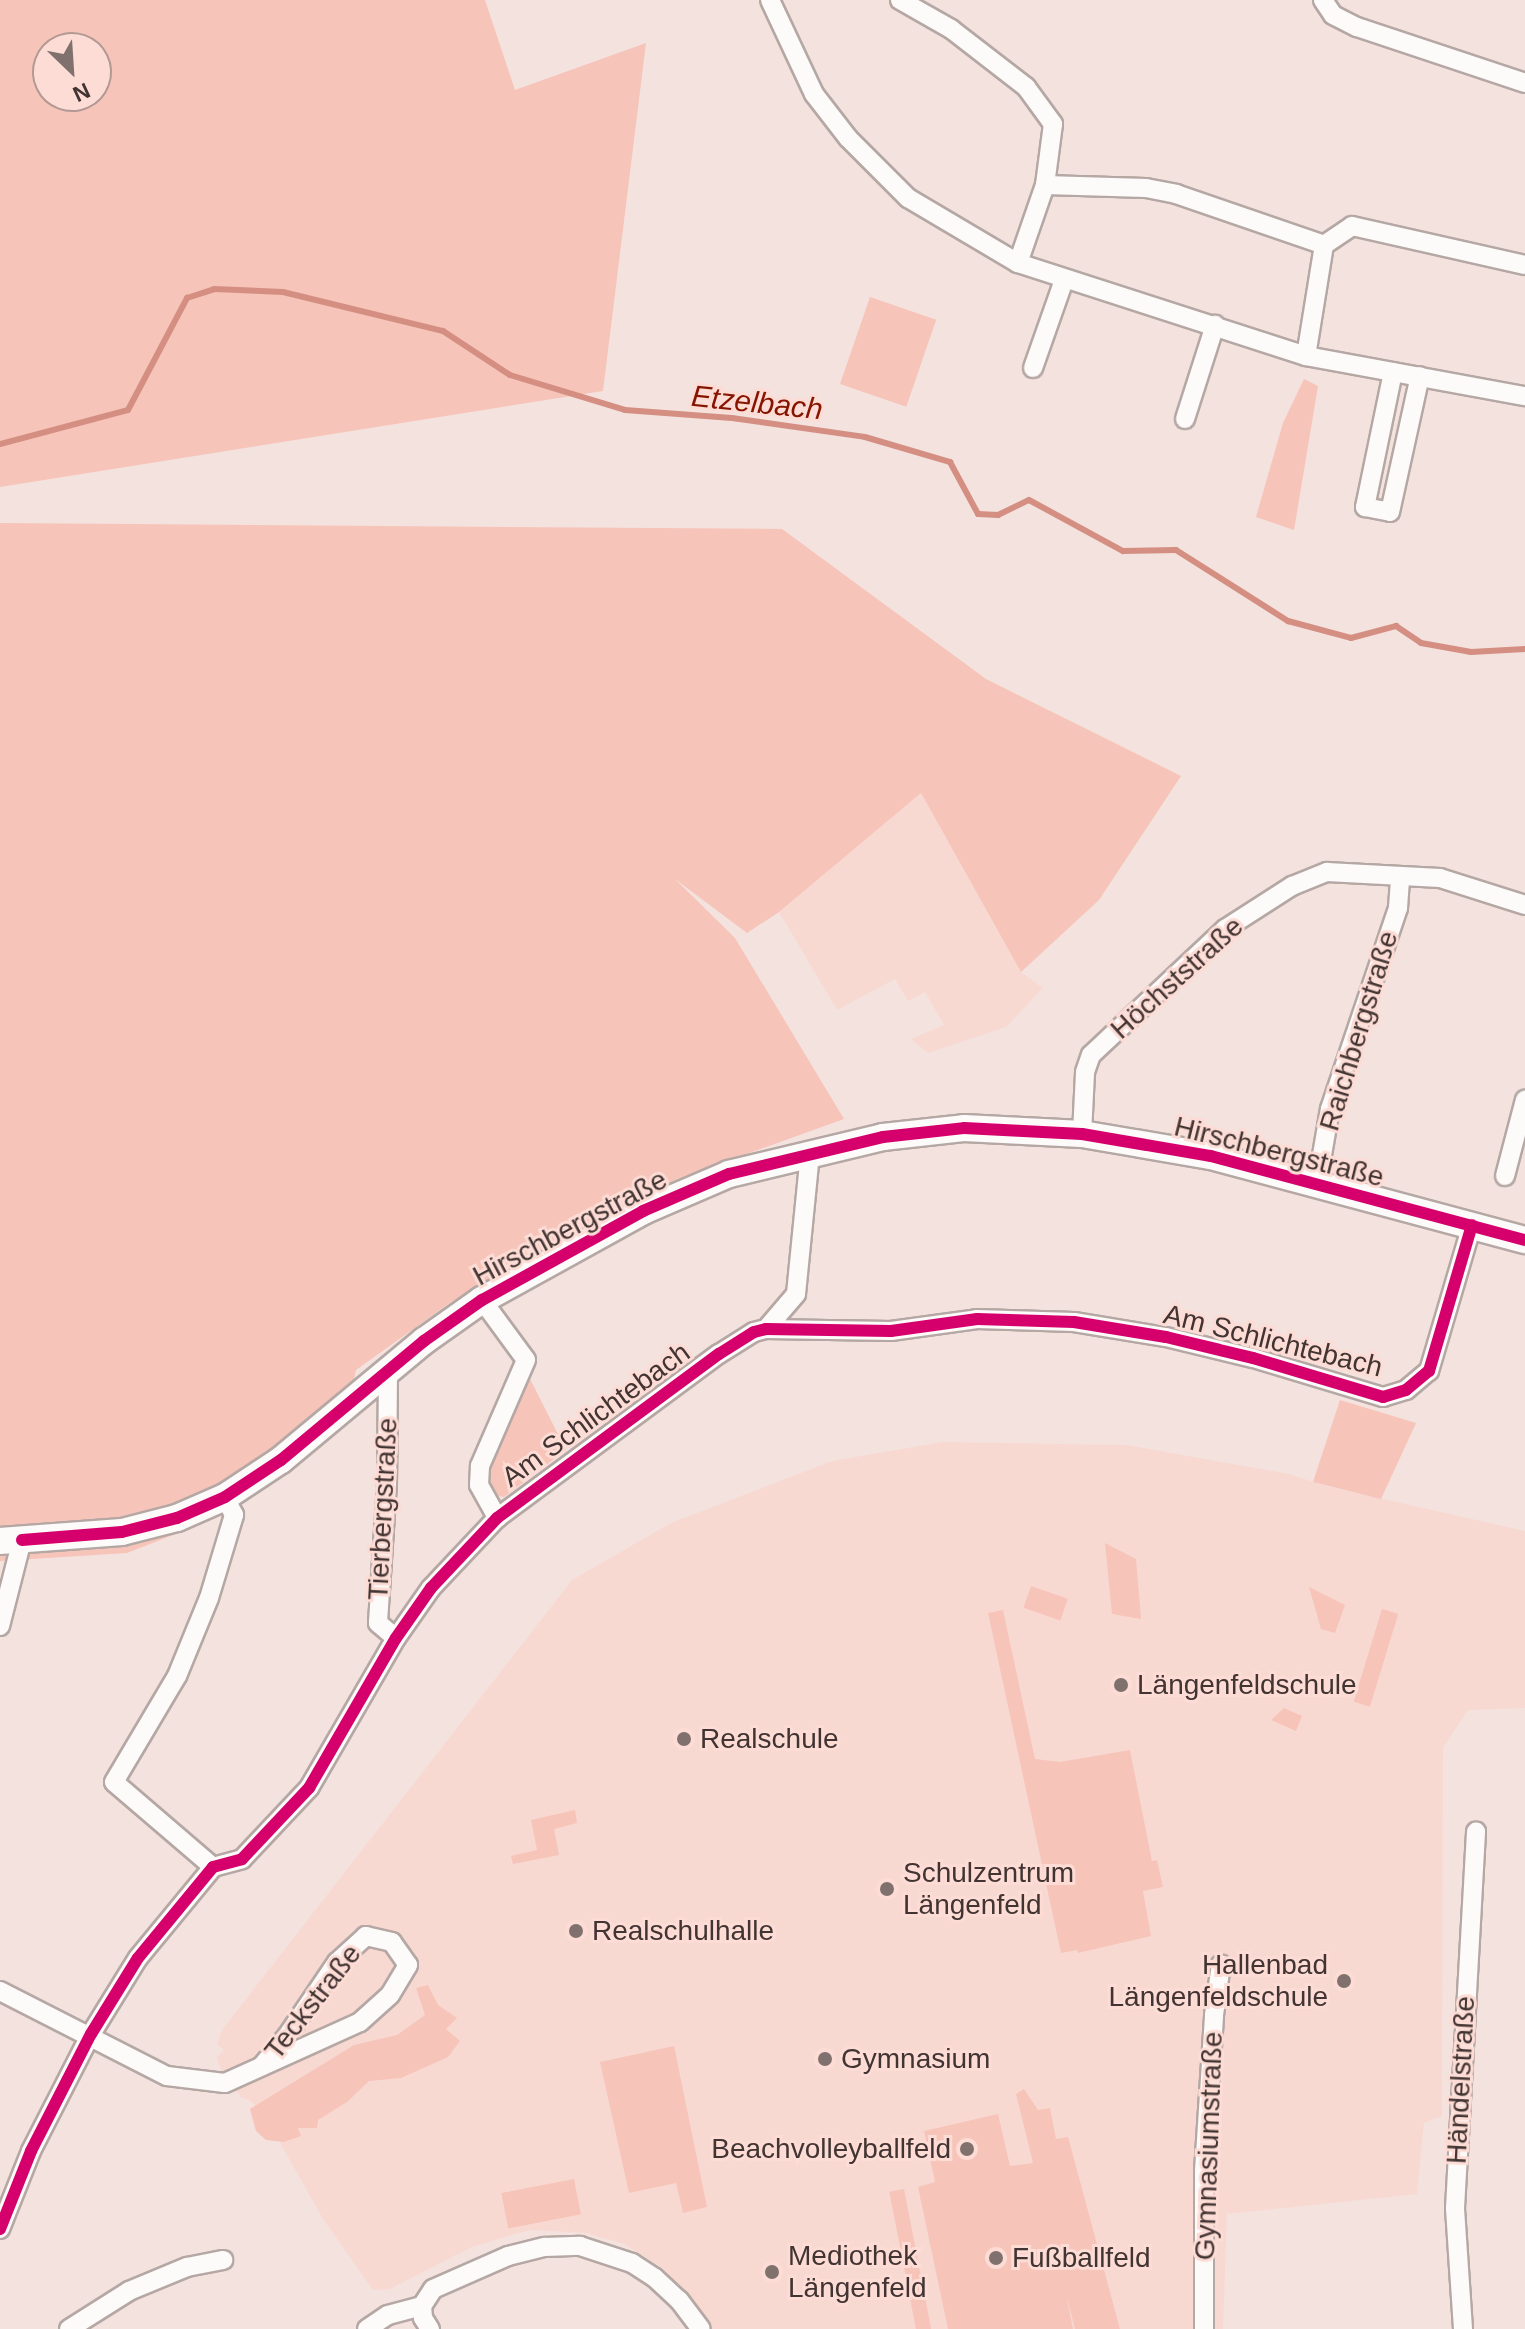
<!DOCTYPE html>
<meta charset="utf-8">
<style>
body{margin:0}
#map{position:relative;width:1525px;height:2329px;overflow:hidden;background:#f4e2de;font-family:Arial,sans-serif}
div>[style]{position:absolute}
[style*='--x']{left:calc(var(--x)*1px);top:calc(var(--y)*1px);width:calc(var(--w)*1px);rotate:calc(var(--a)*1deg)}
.built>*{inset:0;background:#f8d9d2}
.green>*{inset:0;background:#f6c4b9;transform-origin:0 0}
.stream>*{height:6px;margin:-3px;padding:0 3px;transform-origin:3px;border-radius:3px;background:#d48f82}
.roads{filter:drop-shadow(2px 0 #b5a8a4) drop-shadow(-2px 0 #b5a8a4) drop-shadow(0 2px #b5a8a4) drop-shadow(0 -2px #b5a8a4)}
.street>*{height:18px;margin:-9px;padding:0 9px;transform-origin:9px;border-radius:9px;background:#fdfbfa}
.secondary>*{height:26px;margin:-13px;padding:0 13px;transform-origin:13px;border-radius:13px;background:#fdfbfa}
.cycleway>*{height:12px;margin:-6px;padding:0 6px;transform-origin:6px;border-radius:6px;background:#d6006c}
.dots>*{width:22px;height:22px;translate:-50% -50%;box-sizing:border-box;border:4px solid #fddcd5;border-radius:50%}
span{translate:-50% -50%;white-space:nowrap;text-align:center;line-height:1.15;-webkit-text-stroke:6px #fddcd5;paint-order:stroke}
.street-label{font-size:28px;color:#413432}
.poi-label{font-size:28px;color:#413432}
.left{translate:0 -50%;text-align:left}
.right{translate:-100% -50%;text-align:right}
.water-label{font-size:30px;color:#851401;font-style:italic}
.north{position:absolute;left:32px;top:32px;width:80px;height:80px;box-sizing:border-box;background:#fddcd5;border:2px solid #b29994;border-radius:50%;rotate:155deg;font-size:22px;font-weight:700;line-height:32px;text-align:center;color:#413432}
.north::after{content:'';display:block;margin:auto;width:28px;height:36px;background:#80716e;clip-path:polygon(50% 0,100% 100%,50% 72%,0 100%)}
</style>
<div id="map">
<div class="built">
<i style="clip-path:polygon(921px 793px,1021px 972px,1043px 988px,1006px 1027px,928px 1053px,911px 1039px,944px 1025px,925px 992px,908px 1001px,895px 979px,837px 1010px,779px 912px)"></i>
<i style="clip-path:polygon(942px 1442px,1127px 1445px,1289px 1474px,1326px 1486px,1525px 1531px,1525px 1708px,1468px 1710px,1443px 1748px,1442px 2116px,1424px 2123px,1417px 2194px,1227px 2214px,1223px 2329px,707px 2329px,663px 2268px,624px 2244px,586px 2233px,529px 2230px,472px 2247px,390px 2289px,373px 2290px,323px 2219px,265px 2116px,250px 2100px,242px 2098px,221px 2070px,217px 2058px,224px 2050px,217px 2044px,222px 2030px,572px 1580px,671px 1523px,832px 1461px)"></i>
</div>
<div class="green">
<i style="clip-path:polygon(evenodd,0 0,485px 0,515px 90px,646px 43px,603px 391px,0 487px,0 0,48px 48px,96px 48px,96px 96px,48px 96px,48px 48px)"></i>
<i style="left:870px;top:297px;width:70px;height:92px;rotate:19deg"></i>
<i style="clip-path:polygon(1304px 379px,1318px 386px,1294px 530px,1256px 517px,1283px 423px)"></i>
<i style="clip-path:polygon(0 523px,782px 529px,986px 679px,1181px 776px,1099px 900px,1021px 972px,921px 793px,779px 912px,747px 933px,675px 879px,735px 938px,844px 1119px,677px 1179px,451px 1302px,356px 1370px,345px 1417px,216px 1518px,127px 1553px,0 1561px)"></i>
<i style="clip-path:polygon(528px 1375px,566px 1450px,504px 1497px,493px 1495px,486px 1482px,485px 1469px)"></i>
<i style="clip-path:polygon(1340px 1400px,1416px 1423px,1381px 1499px,1313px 1482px)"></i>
<i style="clip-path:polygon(1105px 1543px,1136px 1559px,1141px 1619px,1112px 1614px)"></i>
<i style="left:1031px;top:1586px;width:39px;height:23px;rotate:19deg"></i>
<i style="clip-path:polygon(1309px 1587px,1345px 1605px,1335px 1633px,1321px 1629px)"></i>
<i style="left:1382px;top:1609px;width:17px;height:97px;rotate:17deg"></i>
<i style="clip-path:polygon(1003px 1610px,1035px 1759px,1060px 1762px,1130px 1750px,1152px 1861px,1157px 1860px,1163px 1887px,1143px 1891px,1151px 1936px,1078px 1953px,1077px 1950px,1061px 1953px,988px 1613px)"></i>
<i style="clip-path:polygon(1284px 1708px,1302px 1716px,1296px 1731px,1271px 1720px)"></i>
<i style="clip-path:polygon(575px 1810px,577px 1823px,554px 1829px,559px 1855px,513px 1864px,511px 1856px,537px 1850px,531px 1820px)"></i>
<i style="clip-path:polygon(428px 1985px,438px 2005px,457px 2018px,446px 2029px,460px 2041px,448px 2057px,401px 2078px,369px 2081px,347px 2102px,318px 2120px,317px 2128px,298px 2128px,301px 2136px,284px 2142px,266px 2140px,256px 2131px,250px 2109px,354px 2045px,397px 2035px,425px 2015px,416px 1988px)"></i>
<i style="clip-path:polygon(674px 2046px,707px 2207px,683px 2213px,676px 2183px,629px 2193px,600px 2062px)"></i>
<i style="clip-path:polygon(1024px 2089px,1038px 2110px,1050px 2108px,1056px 2139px,1068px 2137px,1120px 2329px,1075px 2329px,1066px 2294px,1073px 2329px,948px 2329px,918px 2187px,935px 2182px,924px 2131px,998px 2114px,1010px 2166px,1033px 2163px,1016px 2094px)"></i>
<i style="left:574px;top:2179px;width:36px;height:74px;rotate:79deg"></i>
<i style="left:904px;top:2189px;width:143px;height:15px;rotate:79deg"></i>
</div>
<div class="stream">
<i style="--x:0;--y:444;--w:132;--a:-14.9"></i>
<i style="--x:128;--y:410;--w:127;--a:-62.2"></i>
<i style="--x:187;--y:298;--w:28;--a:-18"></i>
<i style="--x:214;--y:289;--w:69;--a:2.5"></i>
<i style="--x:283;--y:292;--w:165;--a:13.7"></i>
<i style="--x:443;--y:331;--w:80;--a:33.3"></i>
<i style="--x:510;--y:375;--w:120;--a:16.9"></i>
<i style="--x:625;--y:410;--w:107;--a:4.3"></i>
<i style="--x:732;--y:418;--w:134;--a:8.1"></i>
<i style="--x:865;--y:437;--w:89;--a:16.4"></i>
<i style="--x:950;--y:462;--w:59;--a:61.7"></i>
<i style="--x:978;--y:514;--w:20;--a:3"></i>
<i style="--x:998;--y:515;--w:34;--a:-26"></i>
<i style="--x:1029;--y:500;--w:107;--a:28.5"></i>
<i style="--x:1123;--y:551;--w:53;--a:-1.1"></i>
<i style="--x:1176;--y:550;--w:133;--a:32.4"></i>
<i style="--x:1288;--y:621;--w:65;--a:15.1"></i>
<i style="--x:1351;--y:638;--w:47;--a:-14.9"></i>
<i style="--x:1396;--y:626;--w:30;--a:34"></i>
<i style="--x:1421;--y:643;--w:51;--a:10.2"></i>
<i style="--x:1471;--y:652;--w:54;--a:-3.2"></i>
</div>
<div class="roads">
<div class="street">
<i style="--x:770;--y:0;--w:104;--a:64.9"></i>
<i style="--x:814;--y:94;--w:56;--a:52.3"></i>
<i style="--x:848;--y:138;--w:85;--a:45"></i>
<i style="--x:908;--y:198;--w:128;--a:30.6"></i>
<i style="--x:1018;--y:263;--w:303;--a:17.9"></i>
<i style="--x:1306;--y:356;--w:223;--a:10.4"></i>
<i style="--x:900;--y:0;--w:59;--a:29.6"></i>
<i style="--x:951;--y:29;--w:95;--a:37.7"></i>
<i style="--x:1026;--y:87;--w:46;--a:53.9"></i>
<i style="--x:1053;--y:124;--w:62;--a:97.5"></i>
<i style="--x:1045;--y:185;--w:101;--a:1.7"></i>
<i style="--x:1146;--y:188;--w:31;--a:11"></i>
<i style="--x:1176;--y:194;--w:157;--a:19"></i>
<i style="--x:1324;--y:245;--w:112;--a:99.2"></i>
<i style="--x:1323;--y:0;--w:18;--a:56"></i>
<i style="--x:1333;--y:15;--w:27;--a:27"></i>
<i style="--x:1357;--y:27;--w:177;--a:18.4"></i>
<i style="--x:1324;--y:245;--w:34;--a:-34"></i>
<i style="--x:1352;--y:226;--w:177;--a:12.7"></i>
<i style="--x:1018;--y:263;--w:83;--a:-70.9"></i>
<i style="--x:1033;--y:368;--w:93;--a:-70.6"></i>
<i style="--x:1393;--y:372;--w:138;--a:101.7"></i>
<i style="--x:1365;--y:507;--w:25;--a:11"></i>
<i style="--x:1390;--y:512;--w:139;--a:-77.6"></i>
<i style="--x:1185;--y:419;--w:99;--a:-72.3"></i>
<i style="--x:1082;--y:1134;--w:62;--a:-87.2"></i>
<i style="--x:1085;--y:1072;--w:18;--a:-71"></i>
<i style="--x:1091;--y:1055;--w:184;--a:-43.2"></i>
<i style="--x:1225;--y:929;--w:80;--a:-32.7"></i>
<i style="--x:1292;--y:886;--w:38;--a:-22"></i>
<i style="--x:1327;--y:872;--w:113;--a:3"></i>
<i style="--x:1440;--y:878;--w:89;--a:17.6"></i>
<i style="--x:1505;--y:1176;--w:79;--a:-75.3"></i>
<i style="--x:1317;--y:1184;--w:76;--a:-80.2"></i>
<i style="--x:1330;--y:1109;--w:212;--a:-71.3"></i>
<i style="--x:1398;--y:908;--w:29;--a:-86"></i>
<i style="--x:482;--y:1300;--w:74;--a:53.7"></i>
<i style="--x:526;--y:1360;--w:116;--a:113.5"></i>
<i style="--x:480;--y:1466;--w:19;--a:93"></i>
<i style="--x:479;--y:1485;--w:38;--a:61"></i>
<i style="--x:766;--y:1329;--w:46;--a:-49.4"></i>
<i style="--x:796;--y:1294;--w:142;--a:-84.3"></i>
<i style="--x:388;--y:1371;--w:112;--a:90.5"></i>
<i style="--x:387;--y:1483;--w:140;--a:93.7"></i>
<i style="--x:378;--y:1623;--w:23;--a:40"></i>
<i style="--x:0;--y:1626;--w:89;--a:-75.7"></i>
<i style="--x:213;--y:1867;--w:130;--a:-139.4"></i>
<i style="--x:114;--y:1782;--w:123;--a:-59.3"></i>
<i style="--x:177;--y:1676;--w:84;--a:-67.7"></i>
<i style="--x:209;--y:1598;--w:87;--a:-73.2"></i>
<i style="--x:234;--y:1515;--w:20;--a:-117"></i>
<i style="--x:0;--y:1991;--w:187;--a:27"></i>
<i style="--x:167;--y:2076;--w:58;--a:6.9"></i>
<i style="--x:225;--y:2083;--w:148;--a:-24.3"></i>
<i style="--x:360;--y:2022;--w:40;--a:-42"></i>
<i style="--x:390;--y:1995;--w:35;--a:-59"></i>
<i style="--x:408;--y:1965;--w:28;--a:-125"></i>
<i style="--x:392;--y:1942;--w:27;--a:-167"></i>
<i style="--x:366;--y:1936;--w:39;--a:138"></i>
<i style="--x:337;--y:1962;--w:89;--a:124"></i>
<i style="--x:287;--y:2036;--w:39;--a:130"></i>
<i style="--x:0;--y:2229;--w:84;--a:-68.3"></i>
<i style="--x:31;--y:2151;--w:131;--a:-62.9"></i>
<i style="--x:91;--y:2034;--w:89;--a:-58.3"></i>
<i style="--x:138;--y:1958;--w:118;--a:-50.5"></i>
<i style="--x:213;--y:1867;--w:30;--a:-15"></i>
<i style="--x:242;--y:1859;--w:98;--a:-46.7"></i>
<i style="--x:309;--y:1788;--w:173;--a:-59.9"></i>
<i style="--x:396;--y:1638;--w:61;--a:-55"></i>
<i style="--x:431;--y:1588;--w:96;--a:-46.7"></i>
<i style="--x:497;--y:1518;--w:276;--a:-36.5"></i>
<i style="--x:719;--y:1354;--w:41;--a:-32.2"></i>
<i style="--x:754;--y:1332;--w:12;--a:-14"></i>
<i style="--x:766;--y:1329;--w:125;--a:0.9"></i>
<i style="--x:891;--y:1331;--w:87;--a:-7.9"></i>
<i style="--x:977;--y:1319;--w:97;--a:1.8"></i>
<i style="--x:1074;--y:1322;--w:93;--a:9.3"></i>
<i style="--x:1166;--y:1337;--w:89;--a:13.6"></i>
<i style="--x:1253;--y:1358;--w:136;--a:16.7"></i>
<i style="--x:1383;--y:1397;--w:24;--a:-17"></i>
<i style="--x:1406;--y:1390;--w:30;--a:-40"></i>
<i style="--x:1429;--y:1371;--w:152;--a:-73.6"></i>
<i style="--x:422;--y:2306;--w:20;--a:-57"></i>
<i style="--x:433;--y:2289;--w:82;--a:-23.7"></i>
<i style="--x:508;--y:2256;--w:38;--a:-14"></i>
<i style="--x:545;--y:2247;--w:35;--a:-2"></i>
<i style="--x:580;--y:2246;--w:55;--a:18.1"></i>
<i style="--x:632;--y:2263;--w:27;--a:33"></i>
<i style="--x:655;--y:2278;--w:33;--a:43"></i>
<i style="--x:679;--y:2300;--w:36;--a:53"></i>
<i style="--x:422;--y:2306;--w:12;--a:85"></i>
<i style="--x:423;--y:2318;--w:13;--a:58"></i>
<i style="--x:69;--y:2329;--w:71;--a:-32.3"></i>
<i style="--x:129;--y:2291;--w:63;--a:-22.5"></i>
<i style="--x:187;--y:2267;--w:37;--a:-11"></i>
<i style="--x:367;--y:2329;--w:25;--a:-34"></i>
<i style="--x:388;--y:2315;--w:35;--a:-15"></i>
<i style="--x:1204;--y:2329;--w:158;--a:-90"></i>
<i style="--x:1204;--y:2171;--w:156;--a:-86.3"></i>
<i style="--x:1214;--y:2015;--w:51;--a:-82.2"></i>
<i style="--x:1463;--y:2329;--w:121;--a:-93.8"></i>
<i style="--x:1455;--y:2208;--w:377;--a:-86.8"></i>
</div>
<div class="secondary">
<i style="--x:0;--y:1541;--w:122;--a:-4.2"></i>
<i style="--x:122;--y:1532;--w:57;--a:-14.3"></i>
<i style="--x:177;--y:1518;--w:52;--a:-23.6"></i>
<i style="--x:225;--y:1497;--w:67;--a:-33.5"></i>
<i style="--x:281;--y:1460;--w:186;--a:-39.8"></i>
<i style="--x:424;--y:1341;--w:71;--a:-35.3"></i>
<i style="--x:482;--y:1300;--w:184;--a:-28.9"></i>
<i style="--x:643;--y:1211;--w:94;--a:-23.3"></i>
<i style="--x:729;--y:1174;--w:158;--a:-13.5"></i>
<i style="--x:883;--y:1137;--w:81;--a:-6.3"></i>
<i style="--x:964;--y:1128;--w:118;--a:2.9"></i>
<i style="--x:1082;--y:1134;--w:131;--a:9.7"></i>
<i style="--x:1211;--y:1156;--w:325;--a:15"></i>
</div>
</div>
<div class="cycleway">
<i style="--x:22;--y:1540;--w:100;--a:-4.6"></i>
<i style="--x:122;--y:1532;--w:57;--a:-14.3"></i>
<i style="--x:177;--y:1518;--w:52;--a:-23.6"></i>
<i style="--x:225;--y:1497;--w:67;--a:-33.5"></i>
<i style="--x:281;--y:1460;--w:186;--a:-39.8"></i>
<i style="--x:424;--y:1341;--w:71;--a:-35.3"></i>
<i style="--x:482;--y:1300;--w:184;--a:-28.9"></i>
<i style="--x:643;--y:1211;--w:94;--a:-23.3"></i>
<i style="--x:729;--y:1174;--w:158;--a:-13.5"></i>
<i style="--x:883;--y:1137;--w:81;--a:-6.3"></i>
<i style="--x:964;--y:1128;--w:118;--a:2.9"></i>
<i style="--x:1082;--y:1134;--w:131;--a:9.7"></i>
<i style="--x:1211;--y:1156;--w:325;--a:15"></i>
<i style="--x:0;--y:2229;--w:84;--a:-68.3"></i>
<i style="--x:31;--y:2151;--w:131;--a:-62.9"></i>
<i style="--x:91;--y:2034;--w:89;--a:-58.3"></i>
<i style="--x:138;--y:1958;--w:118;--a:-50.5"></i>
<i style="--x:213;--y:1867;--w:30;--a:-15"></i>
<i style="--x:242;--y:1859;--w:98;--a:-46.7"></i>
<i style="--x:309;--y:1788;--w:173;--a:-59.9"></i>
<i style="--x:396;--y:1638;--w:61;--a:-55"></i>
<i style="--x:431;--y:1588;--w:96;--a:-46.7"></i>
<i style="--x:497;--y:1518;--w:276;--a:-36.5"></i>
<i style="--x:719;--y:1354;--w:41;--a:-32.2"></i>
<i style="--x:754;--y:1332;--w:12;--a:-14"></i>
<i style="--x:766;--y:1329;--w:125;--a:0.9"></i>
<i style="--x:891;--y:1331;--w:87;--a:-7.9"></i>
<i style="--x:977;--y:1319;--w:97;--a:1.8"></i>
<i style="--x:1074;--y:1322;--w:93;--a:9.3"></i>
<i style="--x:1166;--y:1337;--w:89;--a:13.6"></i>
<i style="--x:1253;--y:1358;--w:136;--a:16.7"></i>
<i style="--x:1383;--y:1397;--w:24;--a:-17"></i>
<i style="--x:1406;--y:1390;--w:30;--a:-40"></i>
<i style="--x:1429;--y:1371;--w:152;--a:-73.6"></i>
</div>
<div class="dots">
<i style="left:1121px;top:1685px;background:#80716e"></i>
<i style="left:684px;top:1739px;background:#80716e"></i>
<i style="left:887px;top:1889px;background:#80716e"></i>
<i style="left:576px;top:1931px;background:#80716e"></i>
<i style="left:1344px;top:1981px;background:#80716e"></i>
<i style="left:825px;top:2059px;background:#80716e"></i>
<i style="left:967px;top:2149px;background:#80716e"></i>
<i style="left:996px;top:2258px;background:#80716e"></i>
<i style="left:772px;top:2272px;background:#80716e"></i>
</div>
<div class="street-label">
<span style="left:1177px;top:978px;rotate:-42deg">Höchststraße</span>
<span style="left:1359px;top:1031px;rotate:-73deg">Raichbergstraße</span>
<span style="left:1279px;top:1152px;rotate:14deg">Hirschbergstraße</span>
<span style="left:570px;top:1228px;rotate:-28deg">Hirschbergstraße</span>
<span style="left:1273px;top:1341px;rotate:14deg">Am Schlichtebach</span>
<span style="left:596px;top:1415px;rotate:-36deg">Am Schlichtebach</span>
<span style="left:383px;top:1509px;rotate:-87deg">Tierbergstraße</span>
<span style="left:313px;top:2002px;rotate:-52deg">Teckstraße</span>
<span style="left:1461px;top:2080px;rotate:-87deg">Händelstraße</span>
<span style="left:1209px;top:2146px;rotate:-88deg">Gymnasiumstraße</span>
</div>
<div class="poi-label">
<span class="left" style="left:1137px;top:1685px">Längenfeldschule</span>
<span class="left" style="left:700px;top:1739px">Realschule</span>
<span class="left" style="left:903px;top:1889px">Schulzentrum<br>Längenfeld</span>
<span class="left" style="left:592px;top:1931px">Realschulhalle</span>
<span class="right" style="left:1328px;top:1981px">Hallenbad<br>Längenfeldschule</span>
<span class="left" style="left:841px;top:2059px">Gymnasium</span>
<span class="right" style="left:951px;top:2149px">Beachvolleyballfeld</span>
<span class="left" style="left:788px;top:2272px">Mediothek<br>Längenfeld</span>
<span class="left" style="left:1012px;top:2258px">Fußballfeld</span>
</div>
<div class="water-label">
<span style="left:757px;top:403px;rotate:6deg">Etzelbach</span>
</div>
<div class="north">N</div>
</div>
